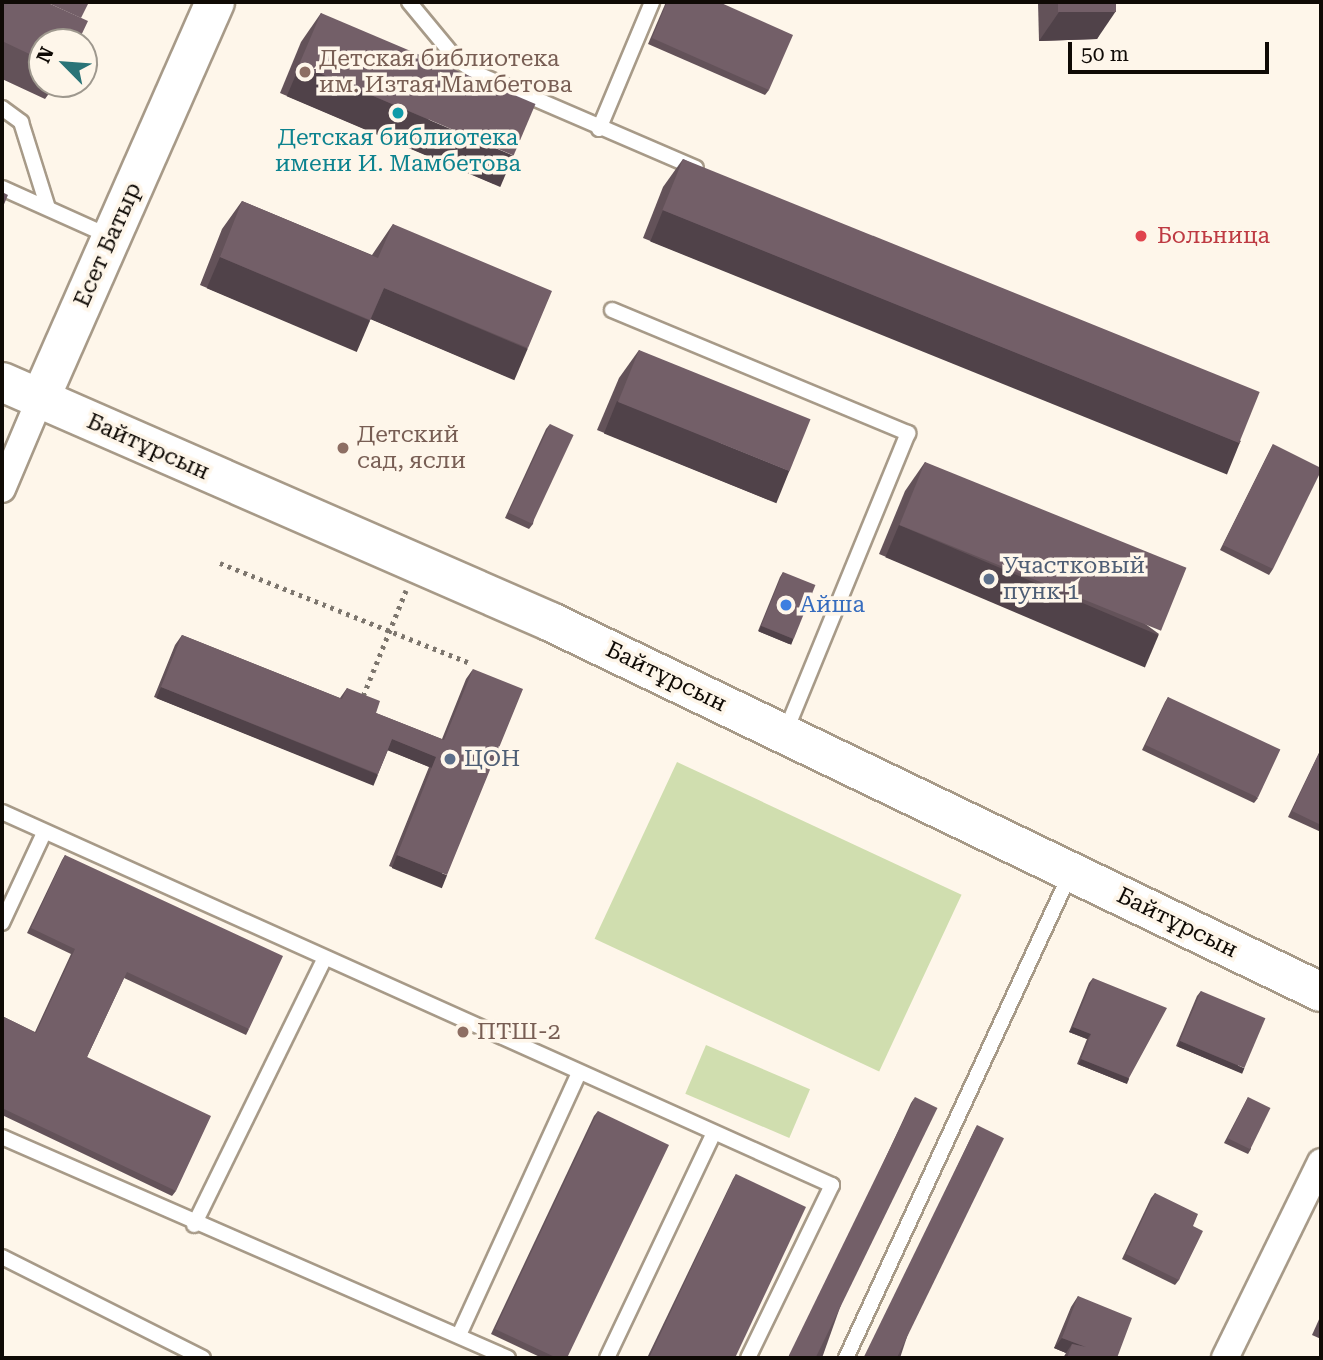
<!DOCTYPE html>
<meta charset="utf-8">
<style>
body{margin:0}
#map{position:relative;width:1323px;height:1360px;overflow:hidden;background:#fef6ea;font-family:"Roboto Serif",serif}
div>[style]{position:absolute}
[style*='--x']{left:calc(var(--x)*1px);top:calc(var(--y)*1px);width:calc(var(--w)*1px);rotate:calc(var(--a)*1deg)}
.green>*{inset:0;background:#d0deaf;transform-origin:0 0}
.path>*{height:4.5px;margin-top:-2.25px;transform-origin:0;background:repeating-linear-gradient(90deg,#7d766e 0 3.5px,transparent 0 8.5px)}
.roads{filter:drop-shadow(2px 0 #a79a88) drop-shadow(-2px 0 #a79a88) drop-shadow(0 2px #a79a88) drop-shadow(0 -2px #a79a88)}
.lane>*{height:14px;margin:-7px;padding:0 7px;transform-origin:7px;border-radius:7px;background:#fff}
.street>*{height:26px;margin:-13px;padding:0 13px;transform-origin:13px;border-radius:13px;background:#fff}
.secondary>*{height:38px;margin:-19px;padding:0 19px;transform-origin:19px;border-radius:19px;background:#fff}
.wall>*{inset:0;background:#635259}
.shaded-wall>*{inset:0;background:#504249;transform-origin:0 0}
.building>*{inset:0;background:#735f68;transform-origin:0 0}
.dots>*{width:19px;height:19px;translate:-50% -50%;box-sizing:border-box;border:4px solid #fef6ea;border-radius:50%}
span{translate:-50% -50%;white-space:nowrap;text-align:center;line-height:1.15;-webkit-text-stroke:7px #fef6ea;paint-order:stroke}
.education-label{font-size:23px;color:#785e54}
.left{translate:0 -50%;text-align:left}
.culture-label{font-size:23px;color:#0d838f}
.health-label{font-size:23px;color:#be3a42}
.street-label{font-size:23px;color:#0f0a05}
.service-label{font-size:23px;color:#4e5e75}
.shop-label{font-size:23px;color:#366cbe}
.frame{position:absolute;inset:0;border:4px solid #0f0a05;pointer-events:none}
.north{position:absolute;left:28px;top:28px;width:70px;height:70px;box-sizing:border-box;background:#fef6ea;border:2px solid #9e988e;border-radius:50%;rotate:295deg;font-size:19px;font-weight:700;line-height:28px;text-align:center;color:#0f0a05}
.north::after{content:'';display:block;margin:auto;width:24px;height:32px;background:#2a7478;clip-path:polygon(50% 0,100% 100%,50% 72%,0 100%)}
.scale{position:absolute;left:1068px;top:42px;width:201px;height:32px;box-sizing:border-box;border:4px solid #0f0a05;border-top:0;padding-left:9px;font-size:21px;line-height:24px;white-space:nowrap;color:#0f0a05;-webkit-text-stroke:5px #fef6ea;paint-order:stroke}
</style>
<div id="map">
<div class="green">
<i style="left:677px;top:762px;width:314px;height:195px;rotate:25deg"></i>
<i style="left:706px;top:1045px;width:113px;height:53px;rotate:23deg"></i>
</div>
<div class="path">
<i style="--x:220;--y:563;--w:267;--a:21.8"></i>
<i style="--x:363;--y:696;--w:114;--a:-67.9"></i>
</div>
<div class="roads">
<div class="lane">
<i style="--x:409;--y:2;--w:75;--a:50.4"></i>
<i style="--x:457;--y:60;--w:27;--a:33"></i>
<i style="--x:480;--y:75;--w:235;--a:23.3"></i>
<i style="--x:2;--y:108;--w:24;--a:36"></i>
<i style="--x:21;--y:122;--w:90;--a:72.6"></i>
<i style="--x:599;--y:129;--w:138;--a:-67.3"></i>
<i style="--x:2;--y:188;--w:117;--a:24.2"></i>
<i style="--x:612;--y:310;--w:321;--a:22.6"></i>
<i style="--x:908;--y:433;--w:324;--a:112.3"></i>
<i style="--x:2;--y:812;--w:910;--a:24.2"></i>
<i style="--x:832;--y:1185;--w:192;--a:115.9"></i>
<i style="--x:2;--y:923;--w:99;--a:-65"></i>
<i style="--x:2;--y:1137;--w:552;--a:23.59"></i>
<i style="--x:194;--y:1225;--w:295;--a:-63.9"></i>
<i style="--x:2;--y:1257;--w:225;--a:26.7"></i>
<i style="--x:459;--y:1335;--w:288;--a:-65.4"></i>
<i style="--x:607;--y:1358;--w:249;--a:-64.6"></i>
<i style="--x:846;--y:1358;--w:533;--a:-65.16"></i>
</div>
<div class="street">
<i style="--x:2;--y:489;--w:98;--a:-67.1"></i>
<i style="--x:1225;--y:1358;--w:218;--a:-63.9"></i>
</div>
<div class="secondary">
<i style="--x:2;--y:382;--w:599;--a:23.61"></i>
<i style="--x:551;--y:622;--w:854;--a:25.67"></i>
<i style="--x:40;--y:399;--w:434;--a:-66.2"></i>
</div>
</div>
<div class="wall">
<i style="clip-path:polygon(2px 2px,42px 42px,42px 84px,56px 84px,45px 99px,2px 79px)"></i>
<i style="clip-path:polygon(666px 2px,719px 2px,769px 90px,765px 95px,648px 44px)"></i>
<i style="clip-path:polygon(1038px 2px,1116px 2px,1097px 39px,1039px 41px)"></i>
<i style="clip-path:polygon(321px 13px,494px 184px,280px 93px,301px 42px)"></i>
<i style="clip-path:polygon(683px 159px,1241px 441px,1221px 470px,643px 238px,663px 187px)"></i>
<i style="clip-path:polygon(242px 201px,372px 255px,393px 224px,528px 348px,508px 377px,371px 319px,350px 348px,200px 285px,222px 229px)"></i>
<i style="clip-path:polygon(639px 350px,769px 500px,597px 430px,619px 378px)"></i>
<i style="clip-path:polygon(550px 424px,533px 524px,529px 529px,505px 518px,546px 429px)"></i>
<i style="clip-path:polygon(1273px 444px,1273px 569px,1269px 575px,1220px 550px)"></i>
<i style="clip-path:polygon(925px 462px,1159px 634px,1140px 662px,879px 554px,905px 491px)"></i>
<i style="clip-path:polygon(783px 572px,793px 639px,789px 644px,758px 631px,780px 577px)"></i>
<i style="clip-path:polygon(182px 635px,340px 698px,347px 688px,376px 713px,442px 739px,466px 679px,473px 669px,440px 886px,389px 866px,429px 767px,388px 750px,378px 774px,371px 784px,154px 697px,175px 645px)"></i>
<i style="clip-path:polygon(1168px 697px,1258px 798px,1254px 803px,1142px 750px,1165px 702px)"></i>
<i style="clip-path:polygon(1319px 753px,1321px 754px,1321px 832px,1288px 817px,1316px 759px)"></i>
<i style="clip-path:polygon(65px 855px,249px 1029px,246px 1035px,124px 978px,87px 1057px,176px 1191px,172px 1196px,2px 1115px,2px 1016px,35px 1032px,71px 954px,27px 933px,62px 860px)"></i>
<i style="clip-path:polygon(1093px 978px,1129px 1078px,1125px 1083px,1077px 1064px,1087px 1039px,1069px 1032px,1089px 983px)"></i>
<i style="clip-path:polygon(1201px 991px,1242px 1073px,1176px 1046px,1197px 996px)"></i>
<i style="clip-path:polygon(915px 1097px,822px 1358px,793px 1358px,911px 1103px)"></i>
<i style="clip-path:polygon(1248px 1097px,1251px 1149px,1248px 1154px,1224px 1143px)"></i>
<i style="clip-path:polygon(598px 1111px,567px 1358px,542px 1358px,491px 1334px,594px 1116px)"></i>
<i style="clip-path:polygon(977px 1125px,900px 1358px,867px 1358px,974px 1131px)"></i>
<i style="clip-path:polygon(736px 1174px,735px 1358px,647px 1358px,733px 1179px)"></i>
<i style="clip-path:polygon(1155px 1193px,1193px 1226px,1179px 1280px,1175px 1285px,1122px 1259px,1151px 1198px)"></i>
<i style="clip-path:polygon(1078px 1296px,1117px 1358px,1063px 1358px,1066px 1353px,1054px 1348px,1071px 1307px)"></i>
<i style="clip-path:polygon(1321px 1315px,1321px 1339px,1312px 1335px)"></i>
</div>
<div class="shaded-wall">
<i style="clip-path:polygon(1116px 11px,1097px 39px,1039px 41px,1059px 12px)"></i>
<i style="left:300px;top:65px;width:232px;height:34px;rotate:23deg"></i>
<i style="left:663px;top:210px;width:622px;height:34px;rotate:22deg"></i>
<i style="left:220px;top:257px;width:163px;height:34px;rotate:23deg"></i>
<i style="left:384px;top:288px;width:156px;height:34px;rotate:23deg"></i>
<i style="left:617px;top:401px;width:186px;height:35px;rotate:22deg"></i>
<i style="left:899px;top:525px;width:282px;height:35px;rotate:23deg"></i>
<i style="left:761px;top:626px;width:35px;height:6px;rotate:22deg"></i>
<i style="left:161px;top:687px;width:234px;height:12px;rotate:22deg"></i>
<i style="left:392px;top:739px;width:48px;height:12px;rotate:22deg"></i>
<i style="left:397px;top:855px;width:54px;height:14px;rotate:22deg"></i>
<i style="clip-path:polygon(1073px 1027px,1091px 1034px,1087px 1039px,1069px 1032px)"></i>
<i style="left:1180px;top:1041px;width:70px;height:6px;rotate:23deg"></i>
<i style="left:1081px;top:1059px;width:52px;height:6px;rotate:22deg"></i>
<i style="clip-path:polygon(1062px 1338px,1086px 1347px,1072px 1344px,1066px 1353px,1054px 1348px)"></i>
</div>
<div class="building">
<i style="clip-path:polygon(2px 2px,46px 2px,88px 21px,78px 42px,42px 42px,42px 60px,2px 41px)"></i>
<i style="clip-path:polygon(46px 2px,89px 2px,81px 18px)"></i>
<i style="clip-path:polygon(667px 2px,719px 2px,793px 35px,769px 90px,652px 38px)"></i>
<i style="left:1058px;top:2px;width:58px;height:10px"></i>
<i style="left:321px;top:13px;width:233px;height:56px;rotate:23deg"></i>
<i style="left:683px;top:159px;width:622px;height:55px;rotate:22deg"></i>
<i style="clip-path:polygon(2px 192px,8px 195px,2px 209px)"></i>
<i style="clip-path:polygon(242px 201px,378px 258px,393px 224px,552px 291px,528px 348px,384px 288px,370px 320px,220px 257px)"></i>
<i style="left:639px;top:350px;width:185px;height:56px;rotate:22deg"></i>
<i style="left:550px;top:424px;width:26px;height:98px;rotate:25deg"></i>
<i style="clip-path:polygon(1273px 444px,1321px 468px,1321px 471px,1273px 569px,1223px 545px)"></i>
<i style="left:925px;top:462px;width:282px;height:68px;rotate:22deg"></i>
<i style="left:783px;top:572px;width:35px;height:58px;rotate:22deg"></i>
<i style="clip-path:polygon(182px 635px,342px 699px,347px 688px,380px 701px,376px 713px,444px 740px,473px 669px,523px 689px,447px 875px,397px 855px,436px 757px,392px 739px,378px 774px,161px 687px)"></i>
<i style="left:1168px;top:697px;width:124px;height:53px;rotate:25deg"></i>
<i style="clip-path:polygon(1319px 753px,1321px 754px,1321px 825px,1292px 811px)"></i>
<i style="clip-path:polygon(65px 855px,283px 956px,249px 1029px,127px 972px,87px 1057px,211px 1116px,176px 1191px,2px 1108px,2px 1016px,36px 1033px,75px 949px,31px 928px)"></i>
<i style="clip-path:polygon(1093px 978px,1167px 1008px,1129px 1078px,1081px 1059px,1091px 1034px,1073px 1027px)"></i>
<i style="left:1201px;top:991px;width:70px;height:54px;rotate:23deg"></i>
<i style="left:915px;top:1097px;width:25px;height:288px;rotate:26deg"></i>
<i style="left:1248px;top:1097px;width:25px;height:46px;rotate:26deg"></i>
<i style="clip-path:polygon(598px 1111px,669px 1145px,567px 1358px,557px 1358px,495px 1329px)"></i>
<i style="left:977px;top:1125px;width:30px;height:257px;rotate:26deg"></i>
<i style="clip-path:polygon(736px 1174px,806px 1207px,735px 1358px,649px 1358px)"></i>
<i style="clip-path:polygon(1155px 1193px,1198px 1214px,1193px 1226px,1203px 1231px,1179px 1280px,1126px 1254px)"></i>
<i style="clip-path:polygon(1078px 1296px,1132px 1318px,1117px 1358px,1067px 1358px,1072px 1344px,1086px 1347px,1062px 1338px)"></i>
</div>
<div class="dots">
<i style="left:305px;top:72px;background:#8d6e63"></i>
<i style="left:398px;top:113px;background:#0f9aa8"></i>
<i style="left:1141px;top:236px;background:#e0444e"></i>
<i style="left:343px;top:448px;background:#8d6e63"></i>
<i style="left:989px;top:579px;background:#5c6f8a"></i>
<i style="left:786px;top:605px;background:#3f7fe0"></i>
<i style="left:450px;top:759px;background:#5c6f8a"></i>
<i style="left:463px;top:1032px;background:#8d6e63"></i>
</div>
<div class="education-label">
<span class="left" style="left:319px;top:72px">Детская библиотека<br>им. Изтая Мамбетова</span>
<span class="left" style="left:357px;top:448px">Детский<br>сад, ясли</span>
<span class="left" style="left:477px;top:1032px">ПТШ-2</span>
</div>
<div class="culture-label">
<span style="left:398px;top:151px">Детская библиотека<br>имени И. Мамбетова</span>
</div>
<div class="health-label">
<span class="left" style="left:1157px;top:236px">Больница</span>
</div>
<div class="street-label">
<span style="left:108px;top:245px;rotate:-66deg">Есет Батыр</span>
<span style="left:148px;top:447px;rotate:24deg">Байтұрсын</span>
<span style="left:666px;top:677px;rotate:26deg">Байтұрсын</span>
<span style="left:1177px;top:923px;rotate:26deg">Байтұрсын</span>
</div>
<div class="service-label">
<span class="left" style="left:1003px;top:579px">Участковый<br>пунк 1</span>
<span class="left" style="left:464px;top:759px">ЦОН</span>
</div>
<div class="shop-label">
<span class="left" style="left:800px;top:605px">Айша</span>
</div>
<div class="frame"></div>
<div class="north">N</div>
<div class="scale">50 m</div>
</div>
